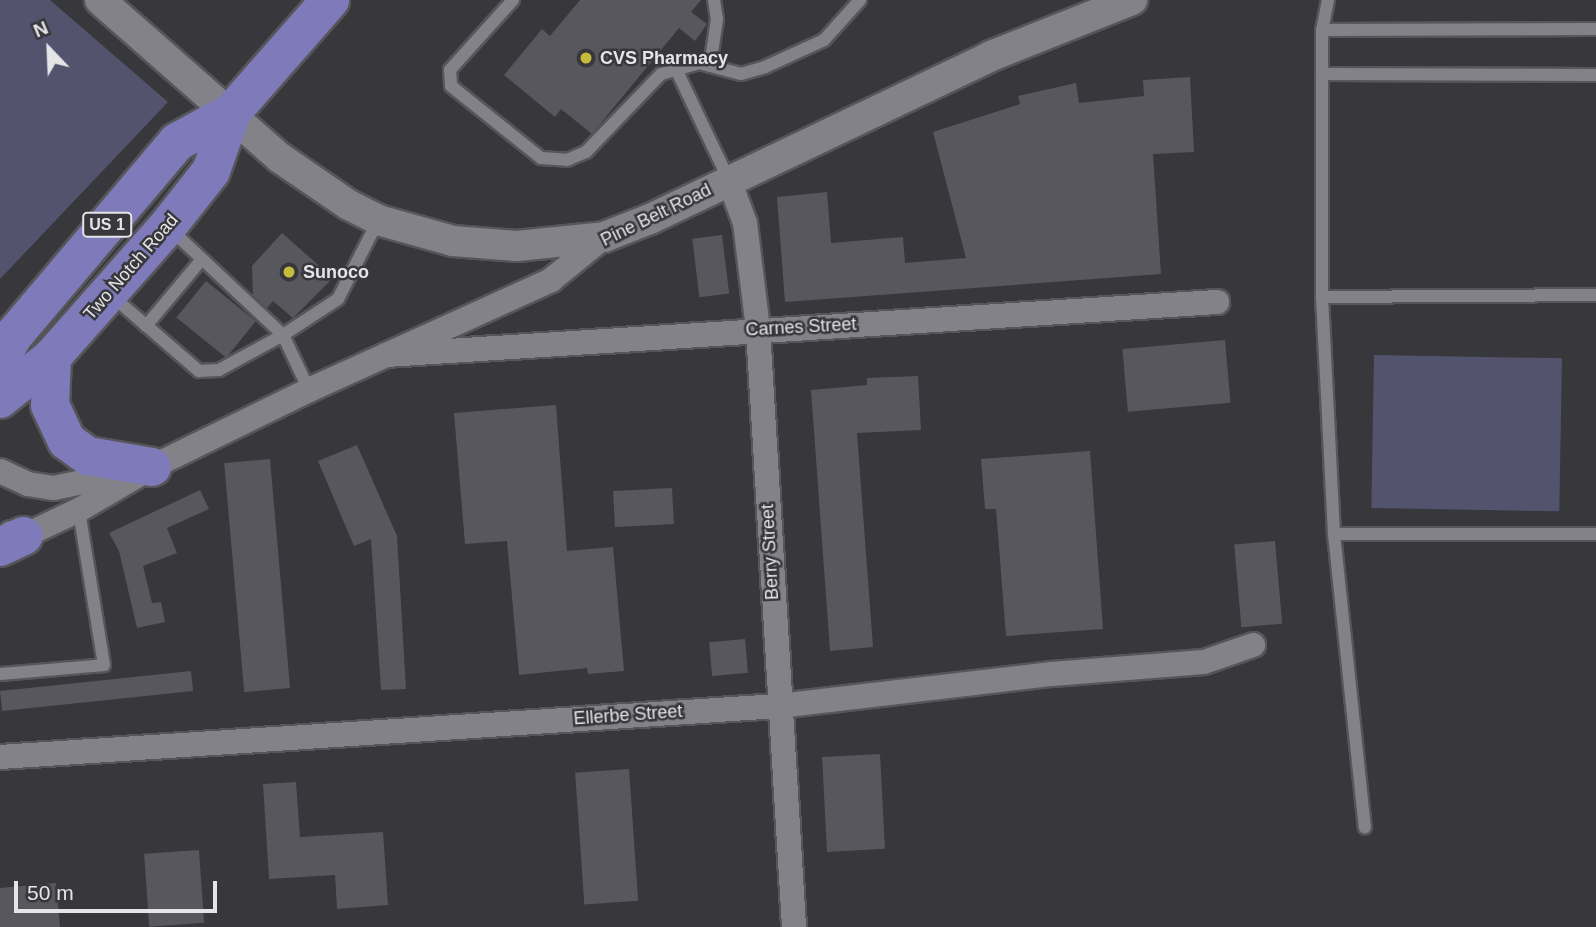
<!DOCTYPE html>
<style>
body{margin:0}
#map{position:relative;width:1596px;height:927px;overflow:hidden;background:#37373c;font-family:Arial,sans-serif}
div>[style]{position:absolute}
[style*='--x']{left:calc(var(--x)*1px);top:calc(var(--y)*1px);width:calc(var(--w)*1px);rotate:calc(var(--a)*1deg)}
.green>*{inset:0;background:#53536d;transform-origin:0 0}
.building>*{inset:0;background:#57575d;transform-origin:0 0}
.roads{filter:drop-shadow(2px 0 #56565a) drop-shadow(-2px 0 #56565a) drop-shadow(0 2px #56565a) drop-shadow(0 -2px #56565a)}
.service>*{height:12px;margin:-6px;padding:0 6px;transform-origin:6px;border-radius:6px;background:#828288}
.minor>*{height:24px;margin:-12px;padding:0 12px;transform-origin:12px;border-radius:12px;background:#828288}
.tertiary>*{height:30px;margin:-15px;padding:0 15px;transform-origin:15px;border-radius:15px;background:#828288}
.primary>*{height:38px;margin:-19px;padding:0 19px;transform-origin:19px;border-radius:19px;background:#7f7ab9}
.dots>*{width:19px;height:19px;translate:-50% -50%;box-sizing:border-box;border:4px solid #37373c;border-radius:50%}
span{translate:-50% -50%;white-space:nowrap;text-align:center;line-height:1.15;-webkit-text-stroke:5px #37373c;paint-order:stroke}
.shield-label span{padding:2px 5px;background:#37373c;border:2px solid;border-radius:5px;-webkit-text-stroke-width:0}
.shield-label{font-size:16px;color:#e5e5e8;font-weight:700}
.poi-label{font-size:18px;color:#e5e5e8;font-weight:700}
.left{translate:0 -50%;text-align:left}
.street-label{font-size:18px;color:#e5e5e8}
.north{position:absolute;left:14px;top:14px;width:70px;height:70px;-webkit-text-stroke:5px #37373c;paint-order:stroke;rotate:337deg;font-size:19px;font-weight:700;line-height:28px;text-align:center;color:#e5e5e8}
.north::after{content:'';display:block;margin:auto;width:24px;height:32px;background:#e5e5e8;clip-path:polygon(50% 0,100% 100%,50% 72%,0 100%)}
.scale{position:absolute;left:14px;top:881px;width:203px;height:32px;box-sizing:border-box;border:4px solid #e5e5e8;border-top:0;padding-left:9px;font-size:21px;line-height:24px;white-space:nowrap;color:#e5e5e8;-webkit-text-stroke:5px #37373c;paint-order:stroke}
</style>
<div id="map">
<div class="green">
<i style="clip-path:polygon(0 0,50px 0,168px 102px,0 279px)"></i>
<i style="left:1374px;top:355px;width:188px;height:153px;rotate:1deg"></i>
</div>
<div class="building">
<i style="clip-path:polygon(580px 0,701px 0,691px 12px,707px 24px,695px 41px,679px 28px,592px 134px,561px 109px,555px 117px,504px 75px,542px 29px,550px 36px)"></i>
<i style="clip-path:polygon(1190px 77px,1194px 152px,1153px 154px,1161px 274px,785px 302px,777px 197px,827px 192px,831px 243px,903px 237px,905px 263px,966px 258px,933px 132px,1020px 104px,1018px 96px,1076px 83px,1079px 103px,1144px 96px,1143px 80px)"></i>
<i style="clip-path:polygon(282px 233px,333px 278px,293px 318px,273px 301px,267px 308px,253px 295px,252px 266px)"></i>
<i style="left:722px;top:235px;width:59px;height:30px;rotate:83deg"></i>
<i style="left:206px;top:281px;width:64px;height:47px;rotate:39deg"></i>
<i style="left:1225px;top:340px;width:63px;height:103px;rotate:85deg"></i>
<i style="clip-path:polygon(918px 376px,921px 430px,857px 433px,873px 647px,830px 651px,811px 390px,867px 385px,867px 378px)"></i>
<i style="clip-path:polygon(556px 405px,567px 551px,613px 547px,624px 671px,588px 674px,587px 668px,519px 675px,507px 541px,465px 544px,454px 413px)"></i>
<i style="clip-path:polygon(357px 445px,397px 536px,406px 689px,381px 690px,371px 539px,354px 546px,318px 461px)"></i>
<i style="clip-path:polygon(1090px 451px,1103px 629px,1006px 636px,996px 509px,985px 509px,981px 459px)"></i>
<i style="left:270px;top:459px;width:230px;height:46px;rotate:85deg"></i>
<i style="left:672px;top:488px;width:36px;height:59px;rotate:87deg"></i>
<i style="clip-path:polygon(200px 490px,209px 509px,167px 528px,177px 553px,143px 566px,152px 603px,161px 602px,165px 622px,137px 628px,119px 551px,109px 533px)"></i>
<i style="left:1275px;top:541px;width:83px;height:41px;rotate:85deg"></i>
<i style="left:745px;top:639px;width:34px;height:36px;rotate:85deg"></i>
<i style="left:191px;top:671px;width:20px;height:192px;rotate:84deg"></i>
<i style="left:880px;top:754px;width:95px;height:58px;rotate:87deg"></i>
<i style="left:629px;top:769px;width:132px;height:54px;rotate:86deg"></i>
<i style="clip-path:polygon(296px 782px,300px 837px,383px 832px,388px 905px,337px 909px,335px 875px,269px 879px,263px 784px)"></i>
<i style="left:199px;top:850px;width:73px;height:55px;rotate:86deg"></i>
<i style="clip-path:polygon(56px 883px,60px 927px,0 927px,0 888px)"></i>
</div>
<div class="roads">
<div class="service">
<i style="--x:513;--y:0;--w:94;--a:132"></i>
<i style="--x:450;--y:70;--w:16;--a:86"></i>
<i style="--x:451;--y:86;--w:115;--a:38.7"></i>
<i style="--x:541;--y:158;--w:26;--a:4"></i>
<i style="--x:567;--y:160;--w:21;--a:-23"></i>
<i style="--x:586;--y:152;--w:108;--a:-46.1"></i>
<i style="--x:661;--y:74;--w:40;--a:-16"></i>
<i style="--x:699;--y:63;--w:43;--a:14.7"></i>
<i style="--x:741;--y:74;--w:25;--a:-16"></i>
<i style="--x:765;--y:67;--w:65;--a:-24.6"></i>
<i style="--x:824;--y:40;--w:54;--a:-48"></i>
<i style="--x:1328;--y:0;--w:31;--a:101"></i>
<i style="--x:1322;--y:30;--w:267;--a:90"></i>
<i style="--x:1322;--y:297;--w:237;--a:87.1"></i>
<i style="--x:1334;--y:534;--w:295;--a:84"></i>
<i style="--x:1322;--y:30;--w:274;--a:-0.2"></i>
<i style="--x:710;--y:66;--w:48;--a:-81.5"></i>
<i style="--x:717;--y:19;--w:19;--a:-99"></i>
<i style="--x:675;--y:67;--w:125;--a:64.5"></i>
<i style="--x:1322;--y:74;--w:274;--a:0.2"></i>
<i style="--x:112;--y:296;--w:115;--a:40.8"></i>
<i style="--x:199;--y:371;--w:20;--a:-3"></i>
<i style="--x:219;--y:370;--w:73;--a:-28.7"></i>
<i style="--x:283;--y:335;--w:155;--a:-136.8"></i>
<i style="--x:1322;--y:297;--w:274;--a:-0.4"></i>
<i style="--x:146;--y:326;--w:87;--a:-50.1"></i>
<i style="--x:309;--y:390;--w:61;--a:-115.3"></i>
<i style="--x:283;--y:335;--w:66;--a:-33.2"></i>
<i style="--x:338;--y:299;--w:88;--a:-62.9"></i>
<i style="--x:1334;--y:534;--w:262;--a:0"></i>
<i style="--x:0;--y:674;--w:104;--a:-4.9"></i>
<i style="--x:104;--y:665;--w:157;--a:-99.2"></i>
</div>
<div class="minor">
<i style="--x:729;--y:180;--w:46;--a:69.6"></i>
<i style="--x:745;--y:223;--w:107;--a:83"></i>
<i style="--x:758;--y:329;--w:599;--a:86.55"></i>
<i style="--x:386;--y:355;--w:833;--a:-3.65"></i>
<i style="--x:0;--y:471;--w:31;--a:25"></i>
<i style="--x:28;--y:484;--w:26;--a:9"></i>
<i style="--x:54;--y:488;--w:82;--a:-12"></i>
<i style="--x:11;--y:533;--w:13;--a:13"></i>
<i style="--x:24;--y:536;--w:61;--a:-25.3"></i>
<i style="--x:79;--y:510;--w:85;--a:-30.5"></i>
<i style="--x:152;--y:467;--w:175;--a:-26.1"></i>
<i style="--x:309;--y:390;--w:266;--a:-24.4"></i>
<i style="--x:551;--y:280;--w:68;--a:-39.1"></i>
<i style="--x:0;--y:757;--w:781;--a:-3.75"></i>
<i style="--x:779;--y:706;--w:275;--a:-6.7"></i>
<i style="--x:1052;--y:674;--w:152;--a:-4.5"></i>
<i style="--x:1204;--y:662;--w:52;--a:-19.1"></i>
</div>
<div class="tertiary">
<i style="--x:100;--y:0;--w:240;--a:41.3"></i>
<i style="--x:280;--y:158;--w:83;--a:34.3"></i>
<i style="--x:349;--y:205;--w:33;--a:27"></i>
<i style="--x:378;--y:220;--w:78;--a:15.6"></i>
<i style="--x:453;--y:241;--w:64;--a:4.5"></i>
<i style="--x:517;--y:246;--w:87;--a:-5.9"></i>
<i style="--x:604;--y:237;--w:49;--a:-21.4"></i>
<i style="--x:650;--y:219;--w:378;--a:-25.5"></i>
<i style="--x:991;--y:56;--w:152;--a:-21.7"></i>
</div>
<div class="primary">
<i style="--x:52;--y:357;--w:48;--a:92.4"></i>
<i style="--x:50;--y:405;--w:40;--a:65"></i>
<i style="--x:67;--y:441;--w:26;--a:36"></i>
<i style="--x:88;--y:456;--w:65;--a:9.8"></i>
<i style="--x:0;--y:359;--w:28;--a:-60"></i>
<i style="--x:14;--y:335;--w:253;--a:-49.8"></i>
<i style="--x:177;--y:142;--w:63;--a:-28.6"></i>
<i style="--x:232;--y:112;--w:149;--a:-48.8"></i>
<i style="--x:0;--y:399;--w:67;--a:-38.9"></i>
<i style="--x:52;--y:357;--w:174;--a:-48.5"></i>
<i style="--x:167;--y:227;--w:71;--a:-51.8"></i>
<i style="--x:211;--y:171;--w:63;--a:-70.4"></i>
<i style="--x:0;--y:547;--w:26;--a:-25"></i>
</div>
</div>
<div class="dots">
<i style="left:586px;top:58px;background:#c6bc3c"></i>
<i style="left:289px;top:272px;background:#c6bc3c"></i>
</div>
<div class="shield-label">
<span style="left:107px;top:225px">US 1</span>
</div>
<div class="poi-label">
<span class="left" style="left:600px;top:58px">CVS Pharmacy</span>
<span class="left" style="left:303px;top:272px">Sunoco</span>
</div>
<div class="street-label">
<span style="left:656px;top:215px;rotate:-26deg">Pine Belt Road</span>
<span style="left:131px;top:267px;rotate:-49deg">Two Notch Road</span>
<span style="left:801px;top:327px;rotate:-3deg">Carnes Street</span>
<span style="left:770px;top:552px;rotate:-93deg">Berry Street</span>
<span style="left:628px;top:715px;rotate:-4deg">Ellerbe Street</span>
</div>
<div class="north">N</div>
<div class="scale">50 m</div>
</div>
